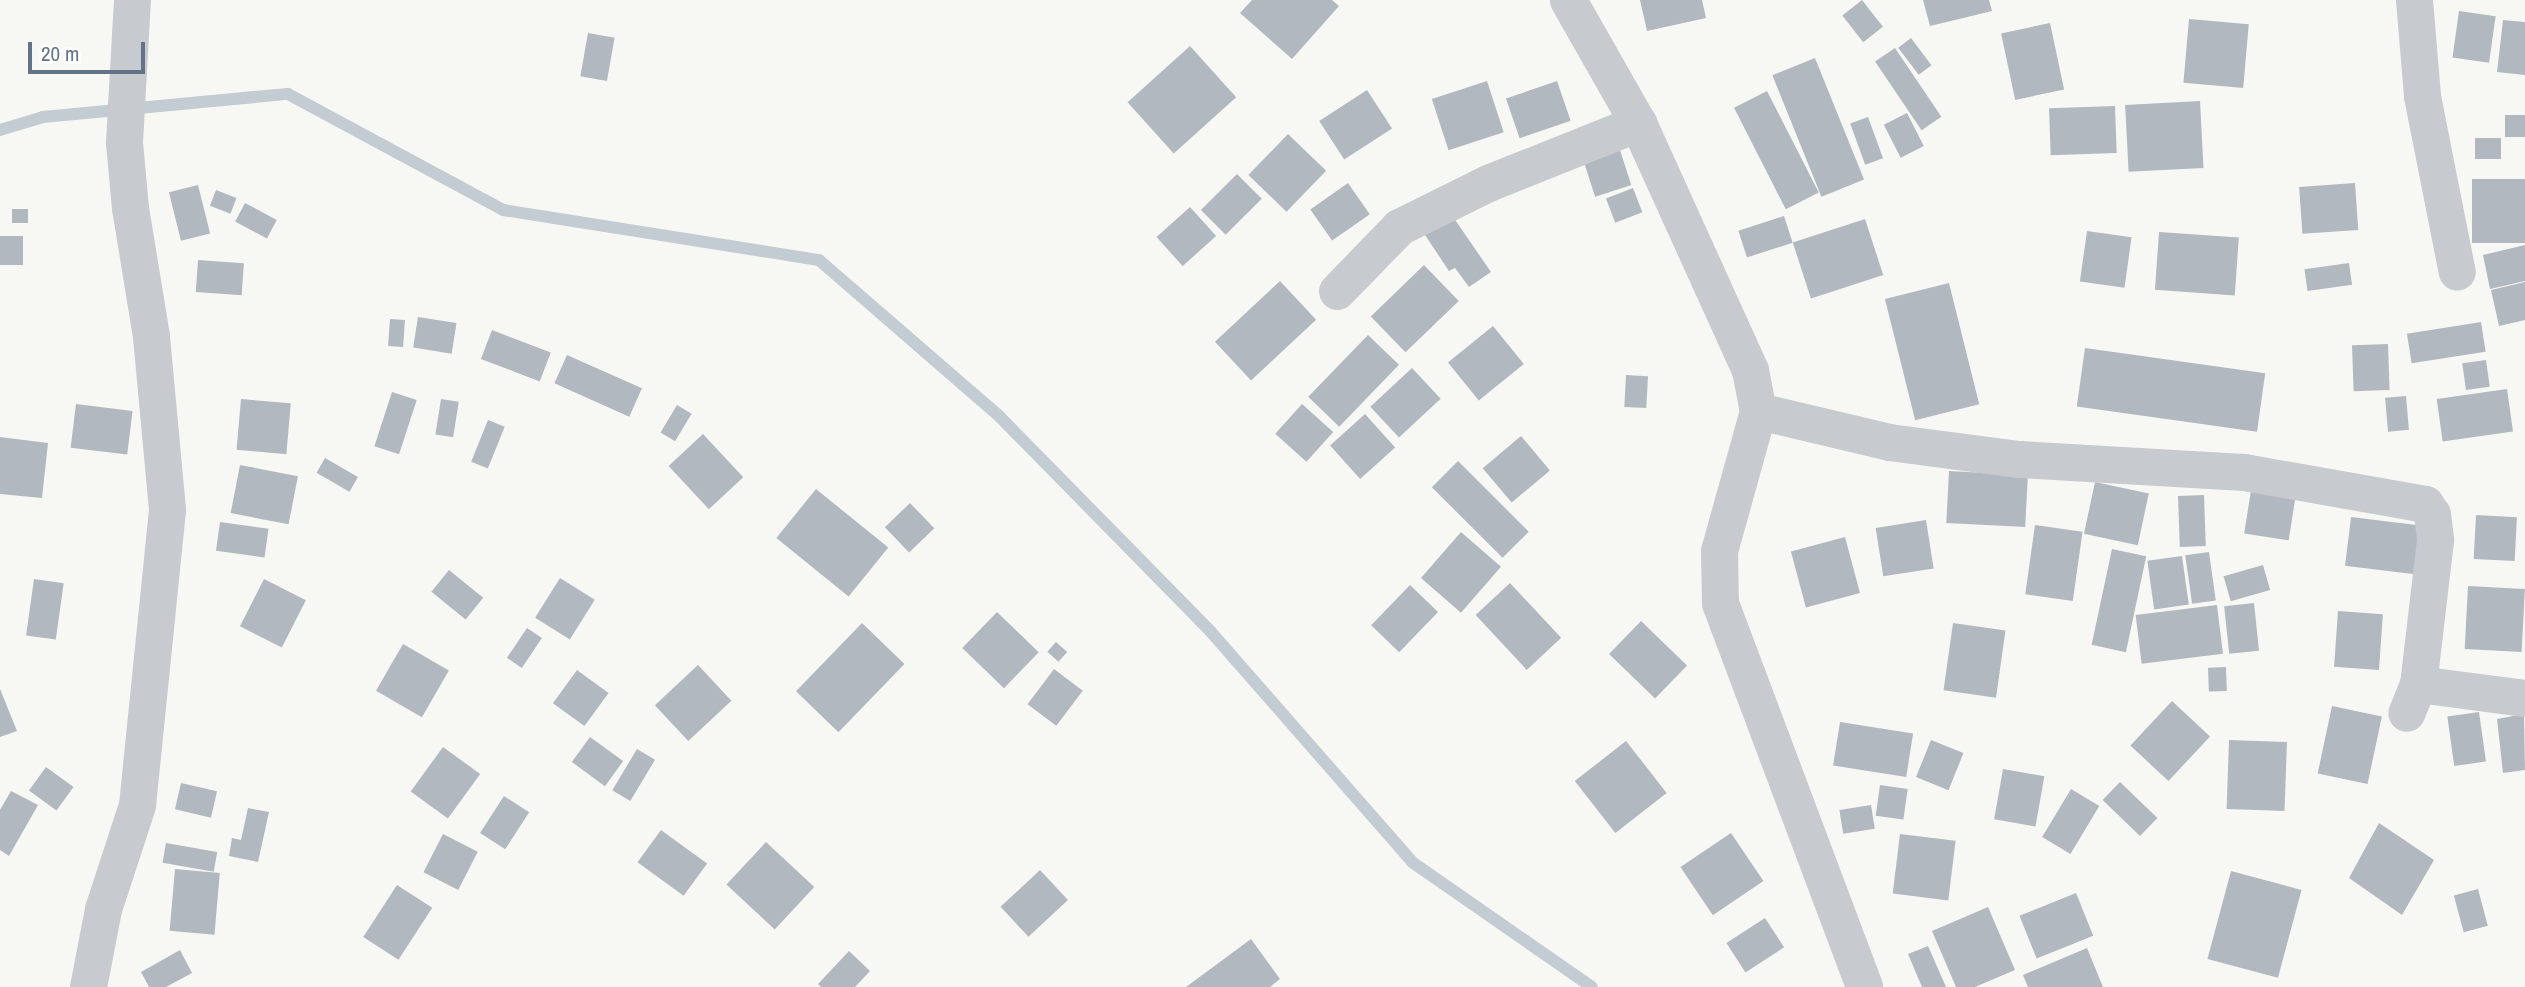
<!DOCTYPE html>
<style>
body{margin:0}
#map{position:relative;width:2525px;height:987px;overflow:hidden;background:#f7f8f4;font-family:"Archivo Narrow",sans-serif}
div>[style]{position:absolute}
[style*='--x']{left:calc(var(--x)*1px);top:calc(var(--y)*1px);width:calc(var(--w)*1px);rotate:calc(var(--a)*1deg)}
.stream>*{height:12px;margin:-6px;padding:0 6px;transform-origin:6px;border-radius:6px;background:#c3ccd2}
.building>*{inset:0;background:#b1b8bf;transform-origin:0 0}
.minor>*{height:37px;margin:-18.5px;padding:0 18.5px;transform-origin:18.5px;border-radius:18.5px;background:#c7cace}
span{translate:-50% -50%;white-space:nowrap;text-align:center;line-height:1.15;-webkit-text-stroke:7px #fff;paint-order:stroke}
.scale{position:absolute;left:28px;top:42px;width:117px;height:32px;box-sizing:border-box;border:4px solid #647488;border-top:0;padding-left:9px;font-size:21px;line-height:24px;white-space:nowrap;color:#647488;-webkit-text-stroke:5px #fff;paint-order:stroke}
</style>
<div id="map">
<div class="stream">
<i style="--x:0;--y:130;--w:45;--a:-16.8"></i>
<i style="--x:43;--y:117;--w:246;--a:-5.4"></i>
<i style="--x:288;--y:94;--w:244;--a:28.3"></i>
<i style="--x:503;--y:210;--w:320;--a:9"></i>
<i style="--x:819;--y:260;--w:240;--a:40.9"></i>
<i style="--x:1000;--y:417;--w:301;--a:45.5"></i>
<i style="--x:1211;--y:632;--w:305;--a:48.8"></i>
<i style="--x:1412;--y:862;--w:219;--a:34.8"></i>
</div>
<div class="building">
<i style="clip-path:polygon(1252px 0,1332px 0,1339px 6px,1292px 59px,1240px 13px)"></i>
<i style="clip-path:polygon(1640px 0,1702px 0,1706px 18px,1647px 31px)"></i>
<i style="left:1862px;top:0;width:34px;height:25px;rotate:52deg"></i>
<i style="clip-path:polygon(1923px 0,1989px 0,1992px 11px,1930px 26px)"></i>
<i style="left:2459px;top:11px;width:37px;height:47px;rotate:8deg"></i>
<i style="left:2189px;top:19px;width:60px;height:64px;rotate:5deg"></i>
<i style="clip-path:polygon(2503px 20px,2525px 22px,2525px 75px,2497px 72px)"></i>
<i style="left:2050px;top:23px;width:68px;height:50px;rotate:78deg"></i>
<i style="left:588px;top:33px;width:27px;height:44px;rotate:10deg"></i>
<i style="left:1911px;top:38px;width:34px;height:16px;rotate:53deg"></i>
<i style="left:1190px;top:46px;width:69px;height:84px;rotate:48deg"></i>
<i style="left:1895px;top:48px;width:83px;height:24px;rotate:56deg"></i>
<i style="left:1815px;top:58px;width:131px;height:46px;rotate:68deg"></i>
<i style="left:1487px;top:81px;width:54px;height:58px;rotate:72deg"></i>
<i style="left:1557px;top:81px;width:42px;height:54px;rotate:71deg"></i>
<i style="left:1367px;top:90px;width:46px;height:57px;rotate:57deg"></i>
<i style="left:1767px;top:91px;width:114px;height:37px;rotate:63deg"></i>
<i style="left:2200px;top:101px;width:67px;height:75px;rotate:87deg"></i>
<i style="left:2115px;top:106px;width:47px;height:66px;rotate:88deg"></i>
<i style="left:1907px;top:113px;width:37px;height:26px;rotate:63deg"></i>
<i style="left:2525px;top:115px;width:22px;height:20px;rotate:90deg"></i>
<i style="left:1868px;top:117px;width:44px;height:19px;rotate:70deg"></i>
<i style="left:1288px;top:134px;width:53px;height:57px;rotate:44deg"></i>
<i style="left:2475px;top:138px;width:26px;height:21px"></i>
<i style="left:1618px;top:144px;width:43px;height:38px;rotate:72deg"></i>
<i style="left:1237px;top:174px;width:35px;height:51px;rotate:45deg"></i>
<i style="left:2525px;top:179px;width:64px;height:53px;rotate:90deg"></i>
<i style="left:1348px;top:183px;width:38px;height:46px;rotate:55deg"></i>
<i style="left:2355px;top:183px;width:47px;height:56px;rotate:86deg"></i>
<i style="left:198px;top:185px;width:50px;height:30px;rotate:76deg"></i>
<i style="left:1633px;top:188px;width:26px;height:29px;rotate:69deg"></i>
<i style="left:216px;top:190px;width:22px;height:17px;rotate:21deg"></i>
<i style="left:245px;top:203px;width:36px;height:21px;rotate:28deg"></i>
<i style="left:1190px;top:207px;width:39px;height:45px;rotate:48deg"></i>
<i style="left:12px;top:209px;width:16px;height:14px"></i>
<i style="clip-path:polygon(1449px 211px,1491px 272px,1469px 287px,1455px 268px,1449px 271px,1421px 229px)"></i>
<i style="left:1784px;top:216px;width:28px;height:48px;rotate:72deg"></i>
<i style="left:1865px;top:219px;width:59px;height:76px;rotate:72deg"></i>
<i style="left:2087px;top:231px;width:45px;height:51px;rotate:8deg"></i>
<i style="left:2159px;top:232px;width:80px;height:58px;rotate:4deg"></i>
<i style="left:0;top:236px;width:23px;height:29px"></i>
<i style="clip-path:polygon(2525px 245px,2525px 281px,2490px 289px,2483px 255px)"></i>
<i style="left:198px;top:260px;width:46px;height:32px;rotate:4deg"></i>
<i style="left:2349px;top:263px;width:22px;height:45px;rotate:82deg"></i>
<i style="left:1424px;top:265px;width:50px;height:74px;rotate:46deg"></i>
<i style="left:1280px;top:281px;width:53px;height:89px;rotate:47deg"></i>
<i style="clip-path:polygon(2525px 282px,2525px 320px,2499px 326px,2491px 290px)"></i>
<i style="left:1949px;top:283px;width:125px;height:66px;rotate:76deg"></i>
<i style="left:418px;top:317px;width:39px;height:31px;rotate:9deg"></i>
<i style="left:390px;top:319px;width:15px;height:27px;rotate:4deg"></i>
<i style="left:2481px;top:322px;width:30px;height:75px;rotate:81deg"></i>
<i style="left:1493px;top:326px;width:49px;height:58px;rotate:51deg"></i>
<i style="left:492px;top:330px;width:63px;height:31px;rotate:21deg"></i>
<i style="left:1368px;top:335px;width:43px;height:86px;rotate:44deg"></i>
<i style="left:2388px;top:344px;width:46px;height:36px;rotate:88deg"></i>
<i style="left:2085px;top:348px;width:182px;height:59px;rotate:8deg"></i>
<i style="left:567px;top:355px;width:82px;height:31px;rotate:24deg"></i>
<i style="left:2486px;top:360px;width:27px;height:24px;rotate:82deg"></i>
<i style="left:1412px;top:368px;width:42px;height:57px;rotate:47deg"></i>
<i style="left:1626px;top:375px;width:22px;height:32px;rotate:3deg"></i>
<i style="left:2507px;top:389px;width:43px;height:71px;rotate:82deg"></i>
<i style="left:392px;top:392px;width:26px;height:57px;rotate:18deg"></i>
<i style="left:2406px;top:396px;width:34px;height:21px;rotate:85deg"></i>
<i style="left:241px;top:399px;width:50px;height:51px;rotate:5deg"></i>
<i style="left:441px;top:399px;width:18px;height:36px;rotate:9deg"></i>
<i style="left:76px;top:404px;width:57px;height:44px;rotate:7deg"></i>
<i style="left:1302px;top:404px;width:42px;height:40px;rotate:42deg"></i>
<i style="left:677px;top:405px;width:17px;height:32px;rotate:31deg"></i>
<i style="left:1365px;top:414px;width:45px;height:47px;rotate:48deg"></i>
<i style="left:488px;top:420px;width:18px;height:45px;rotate:22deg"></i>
<i style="left:703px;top:434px;width:59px;height:47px;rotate:47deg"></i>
<i style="left:1521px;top:436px;width:45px;height:50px;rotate:50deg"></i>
<i style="clip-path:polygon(0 437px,48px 443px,42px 498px,0 494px)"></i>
<i style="left:325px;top:458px;width:38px;height:17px;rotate:30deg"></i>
<i style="left:1458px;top:461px;width:100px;height:37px;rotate:45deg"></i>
<i style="left:240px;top:465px;width:59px;height:49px;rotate:11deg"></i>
<i style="left:1949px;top:471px;width:79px;height:52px;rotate:3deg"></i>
<i style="left:2095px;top:482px;width:55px;height:53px;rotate:12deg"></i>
<i style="left:2252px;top:484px;width:45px;height:50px;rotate:9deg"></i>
<i style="left:816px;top:489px;width:93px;height:63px;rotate:39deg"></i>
<i style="left:2204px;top:495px;width:51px;height:26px;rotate:88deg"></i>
<i style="left:910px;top:503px;width:35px;height:35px;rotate:46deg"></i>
<i style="left:2476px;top:515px;width:41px;height:44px;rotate:3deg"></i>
<i style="left:2351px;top:517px;width:70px;height:49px;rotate:7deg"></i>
<i style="left:1926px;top:520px;width:49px;height:51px;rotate:81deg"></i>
<i style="left:220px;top:522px;width:49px;height:29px;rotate:8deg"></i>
<i style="left:2035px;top:525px;width:48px;height:70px;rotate:8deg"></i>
<i style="left:1461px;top:532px;width:53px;height:61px;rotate:41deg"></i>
<i style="left:1845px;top:537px;width:58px;height:56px;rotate:75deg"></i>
<i style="left:2112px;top:549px;width:35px;height:98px;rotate:12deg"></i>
<i style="left:2209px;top:552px;width:49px;height:24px;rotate:82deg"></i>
<i style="left:2182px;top:556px;width:49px;height:35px;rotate:82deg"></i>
<i style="left:2263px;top:565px;width:26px;height:41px;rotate:74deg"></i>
<i style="left:449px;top:570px;width:44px;height:28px;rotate:39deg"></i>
<i style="left:560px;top:578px;width:41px;height:47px;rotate:32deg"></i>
<i style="left:34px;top:579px;width:30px;height:57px;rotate:8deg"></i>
<i style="left:264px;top:579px;width:47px;height:53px;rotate:27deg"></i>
<i style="left:1510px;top:583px;width:75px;height:47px;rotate:47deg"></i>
<i style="left:1410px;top:585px;width:39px;height:56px;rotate:44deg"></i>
<i style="left:2468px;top:586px;width:57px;height:63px;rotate:3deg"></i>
<i style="left:2254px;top:603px;width:48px;height:30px;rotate:84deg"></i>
<i style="left:2217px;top:605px;width:49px;height:82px;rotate:83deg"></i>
<i style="left:2338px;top:611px;width:45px;height:56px;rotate:4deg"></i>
<i style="left:997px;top:612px;width:58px;height:50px;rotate:44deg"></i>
<i style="left:1641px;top:621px;width:64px;height:46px;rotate:44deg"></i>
<i style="left:862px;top:623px;width:59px;height:95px;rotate:44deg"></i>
<i style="left:1953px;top:623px;width:53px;height:68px;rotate:8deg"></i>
<i style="left:527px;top:628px;width:18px;height:36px;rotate:34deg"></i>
<i style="left:1056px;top:642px;width:15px;height:13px;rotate:42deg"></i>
<i style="left:403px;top:644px;width:53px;height:54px;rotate:30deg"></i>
<i style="left:698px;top:665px;width:49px;height:59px;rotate:47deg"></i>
<i style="left:2226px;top:667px;width:24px;height:18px;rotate:88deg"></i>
<i style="left:1054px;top:669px;width:36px;height:44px;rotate:37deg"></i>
<i style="left:577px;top:670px;width:39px;height:41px;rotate:36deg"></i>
<i style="clip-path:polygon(0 689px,17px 731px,0 737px)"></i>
<i style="left:2172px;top:701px;width:52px;height:61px;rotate:43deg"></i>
<i style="left:2332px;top:706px;width:51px;height:69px;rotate:12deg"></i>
<i style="left:2479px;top:712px;width:50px;height:32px;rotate:82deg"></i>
<i style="clip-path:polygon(2524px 714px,2525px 770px,2503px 773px,2497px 719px)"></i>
<i style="left:1840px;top:722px;width:74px;height:44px;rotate:9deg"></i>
<i style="left:590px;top:737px;width:41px;height:31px;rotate:36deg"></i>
<i style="left:1931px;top:740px;width:35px;height:40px;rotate:22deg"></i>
<i style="left:2229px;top:740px;width:58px;height:69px;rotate:2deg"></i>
<i style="left:1626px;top:741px;width:66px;height:65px;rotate:52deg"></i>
<i style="left:443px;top:747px;width:46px;height:55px;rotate:36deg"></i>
<i style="left:637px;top:749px;width:21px;height:48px;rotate:31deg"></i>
<i style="left:46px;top:767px;width:34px;height:29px;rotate:36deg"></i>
<i style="left:2003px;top:769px;width:42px;height:51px;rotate:10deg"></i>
<i style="left:2120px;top:782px;width:52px;height:25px;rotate:44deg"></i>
<i style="left:181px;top:783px;width:37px;height:27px;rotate:13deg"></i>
<i style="left:1880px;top:785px;width:28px;height:31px;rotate:8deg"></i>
<i style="left:2071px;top:789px;width:33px;height:56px;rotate:31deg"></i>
<i style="clip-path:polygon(11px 791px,38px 805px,9px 856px,0 850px,0 810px)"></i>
<i style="left:504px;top:796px;width:30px;height:44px;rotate:33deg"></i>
<i style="left:1871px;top:805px;width:24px;height:32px;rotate:81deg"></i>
<i style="clip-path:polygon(248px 808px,269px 812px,258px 862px,229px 856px,232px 838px,241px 840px)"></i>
<i style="clip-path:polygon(2379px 823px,2434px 860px,2402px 915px,2349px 878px)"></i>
<i style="left:661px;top:830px;width:57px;height:40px;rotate:36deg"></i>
<i style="left:1731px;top:833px;width:58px;height:61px;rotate:56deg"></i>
<i style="left:443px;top:834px;width:39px;height:43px;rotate:27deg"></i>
<i style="left:1900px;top:834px;width:56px;height:60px;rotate:7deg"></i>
<i style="left:766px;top:842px;width:66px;height:58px;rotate:43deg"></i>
<i style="left:166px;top:843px;width:52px;height:20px;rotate:10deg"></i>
<i style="left:175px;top:869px;width:45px;height:62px;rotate:5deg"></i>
<i style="left:1040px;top:870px;width:41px;height:54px;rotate:47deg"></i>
<i style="left:2231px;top:871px;width:73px;height:91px;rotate:15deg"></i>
<i style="left:397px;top:885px;width:42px;height:62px;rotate:33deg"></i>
<i style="left:2478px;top:889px;width:38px;height:25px;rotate:75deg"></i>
<i style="left:2076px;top:893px;width:46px;height:61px;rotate:68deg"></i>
<i style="clip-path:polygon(1988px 907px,2015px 970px,1975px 987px,1956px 987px,1932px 931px)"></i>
<i style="left:1765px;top:918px;width:35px;height:46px;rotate:57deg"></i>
<i style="clip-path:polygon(1251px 939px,1280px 979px,1270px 987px,1186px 987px)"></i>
<i style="clip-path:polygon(1928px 946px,1946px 987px,1922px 987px,1908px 954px)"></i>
<i style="clip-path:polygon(2087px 948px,2103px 987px,2028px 987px,2023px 975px)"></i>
<i style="clip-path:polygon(180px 950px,192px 973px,166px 987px,149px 987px,141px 972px)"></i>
<i style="clip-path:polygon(849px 951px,870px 971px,855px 987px,821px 987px,818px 984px)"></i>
</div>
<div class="minor">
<i style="--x:1568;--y:0;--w:142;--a:60.4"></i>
<i style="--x:1638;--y:123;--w:271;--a:65.6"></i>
<i style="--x:1750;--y:370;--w:42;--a:79"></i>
<i style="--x:1758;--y:411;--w:145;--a:105.6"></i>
<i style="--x:1719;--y:551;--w:52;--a:88.9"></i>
<i style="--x:1720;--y:603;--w:410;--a:69.4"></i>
<i style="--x:2414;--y:0;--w:96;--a:85.2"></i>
<i style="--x:2422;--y:96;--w:179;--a:78.8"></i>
<i style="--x:1337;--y:291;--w:89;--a:-45.9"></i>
<i style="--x:1399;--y:227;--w:99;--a:-26.3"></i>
<i style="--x:1488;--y:183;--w:162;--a:-21.8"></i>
<i style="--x:1758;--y:411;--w:135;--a:13.3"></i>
<i style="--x:1889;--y:442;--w:131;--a:7.5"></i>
<i style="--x:2019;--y:459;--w:225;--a:3.3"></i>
<i style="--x:2244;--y:472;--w:184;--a:10"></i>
<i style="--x:2425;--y:504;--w:12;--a:55"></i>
<i style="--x:2432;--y:514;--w:26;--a:83"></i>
<i style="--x:2435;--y:540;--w:145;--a:96.7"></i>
<i style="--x:2418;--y:684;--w:31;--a:112"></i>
<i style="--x:2418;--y:684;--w:108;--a:7.5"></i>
<i style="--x:88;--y:987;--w:79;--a:-79.1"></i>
<i style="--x:103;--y:909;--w:109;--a:-71.9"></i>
<i style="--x:137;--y:805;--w:298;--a:-84.2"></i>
<i style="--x:167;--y:509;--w:174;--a:-95.3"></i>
<i style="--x:151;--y:336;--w:130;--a:-99.3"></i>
<i style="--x:130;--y:208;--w:66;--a:-95.2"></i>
<i style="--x:124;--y:142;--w:142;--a:-86.8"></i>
</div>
<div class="scale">20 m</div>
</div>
